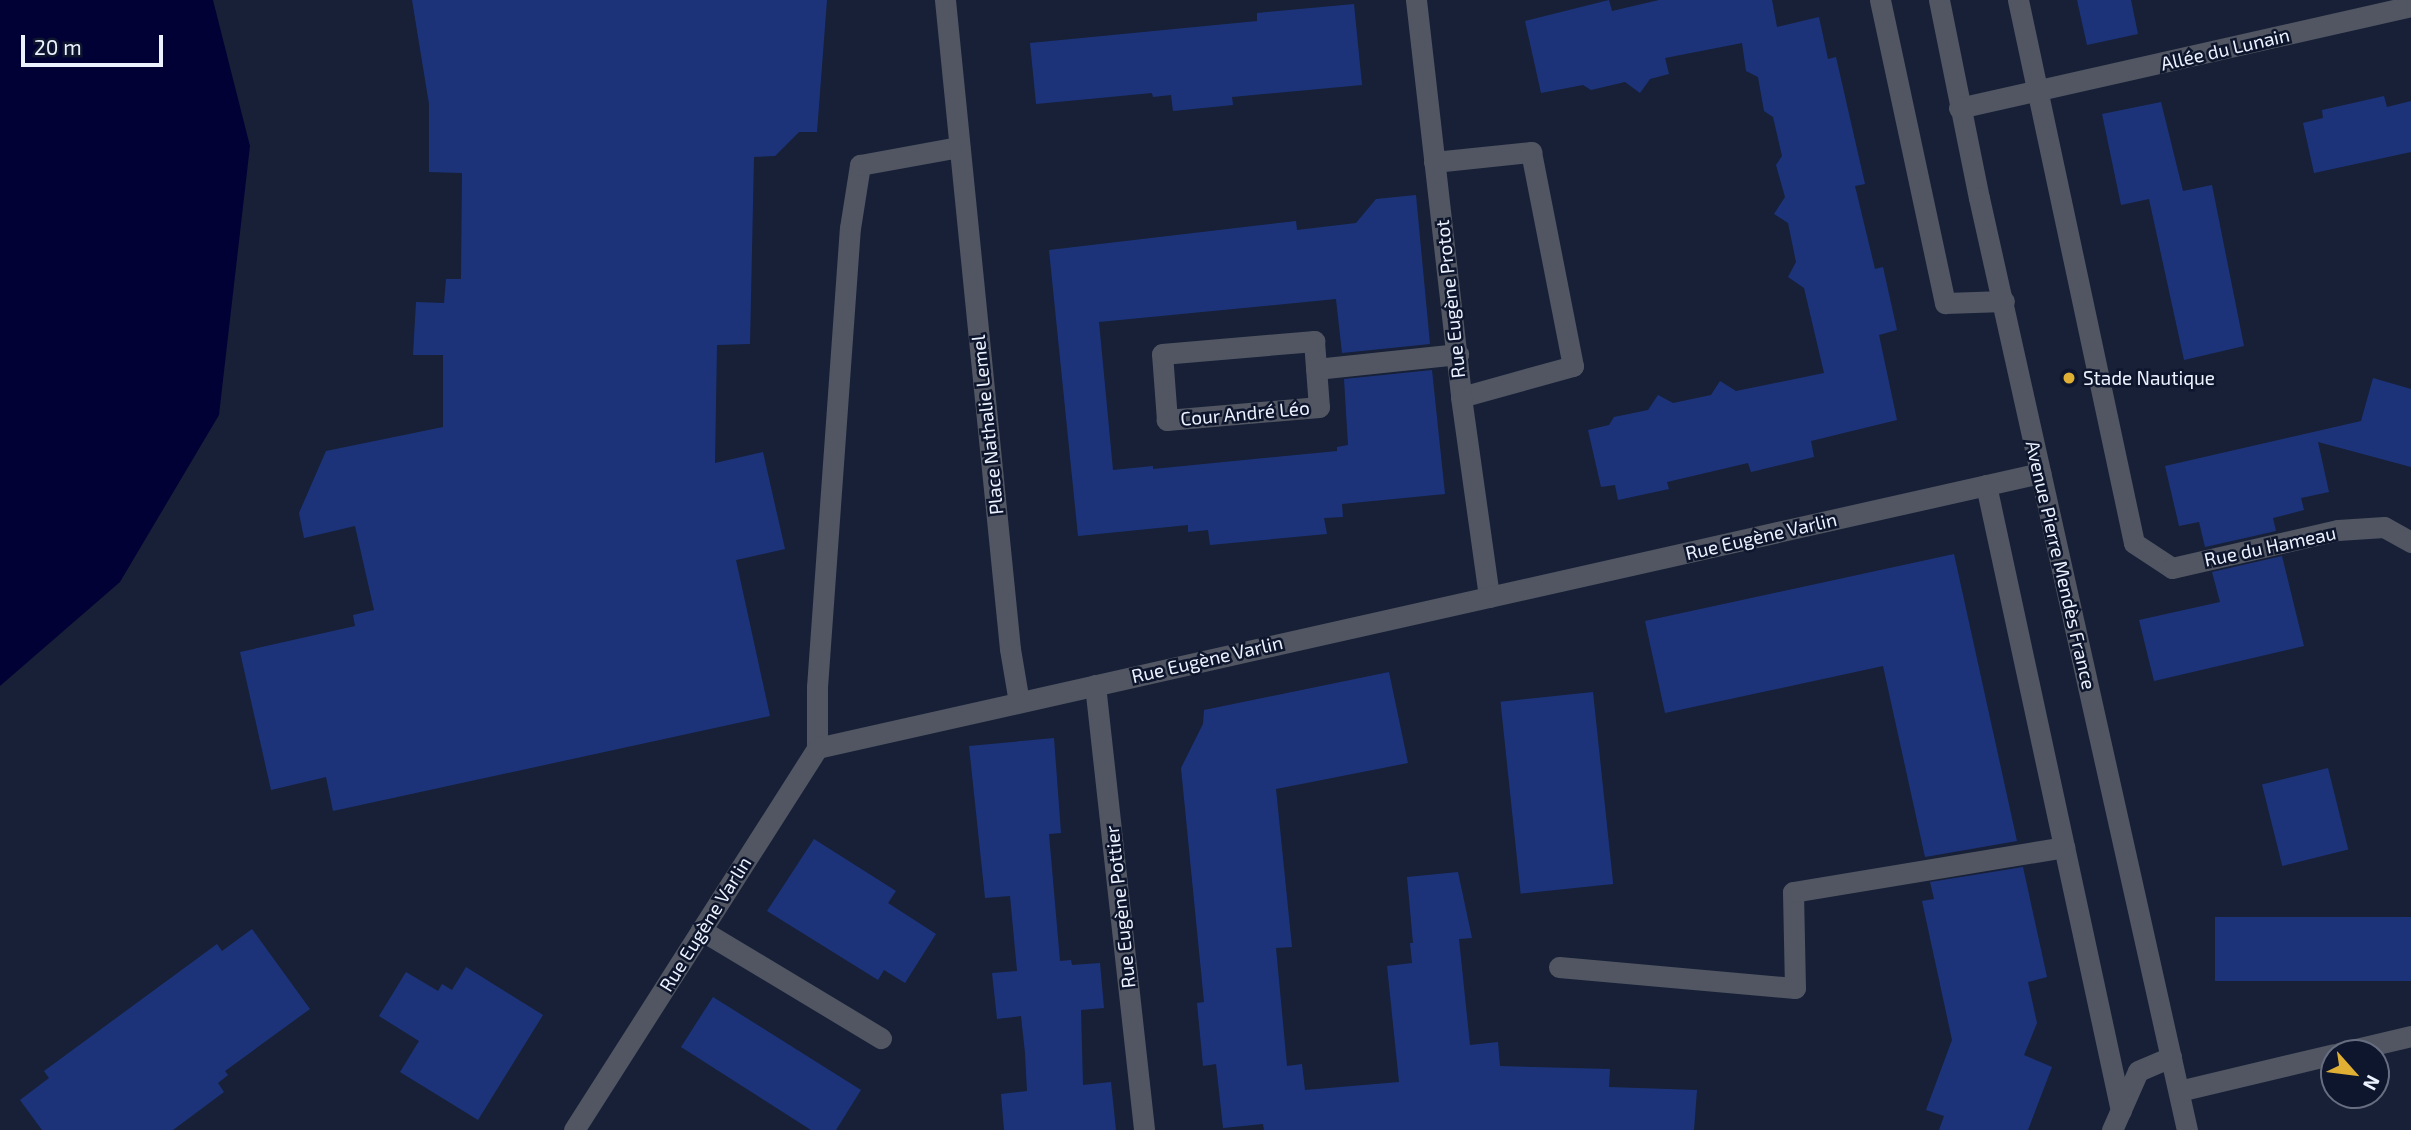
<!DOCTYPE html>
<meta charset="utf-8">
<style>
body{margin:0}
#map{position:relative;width:2411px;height:1130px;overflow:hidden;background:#172037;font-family:"Exo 2",sans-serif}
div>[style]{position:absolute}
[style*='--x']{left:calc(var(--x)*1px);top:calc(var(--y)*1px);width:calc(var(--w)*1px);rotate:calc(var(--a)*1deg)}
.water>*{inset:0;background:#020136}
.building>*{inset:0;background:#1c337a;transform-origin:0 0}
.lane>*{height:21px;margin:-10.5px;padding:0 10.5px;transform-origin:10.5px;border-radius:10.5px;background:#515662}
.street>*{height:21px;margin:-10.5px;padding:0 10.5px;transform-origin:10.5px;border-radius:10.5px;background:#515662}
.dots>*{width:19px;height:19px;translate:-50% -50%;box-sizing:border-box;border:4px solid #0e162d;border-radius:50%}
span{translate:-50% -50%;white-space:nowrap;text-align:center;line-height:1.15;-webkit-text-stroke:5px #0e162d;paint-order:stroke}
.street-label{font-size:19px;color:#ecf2ff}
.poi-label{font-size:19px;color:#ecf2ff}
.left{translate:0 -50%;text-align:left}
.north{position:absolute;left:2320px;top:1039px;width:70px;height:70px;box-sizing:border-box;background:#0e162d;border:2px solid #676e81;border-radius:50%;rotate:118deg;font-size:19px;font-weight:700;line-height:28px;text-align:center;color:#ecf2ff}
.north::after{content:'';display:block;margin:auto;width:24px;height:32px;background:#dfb034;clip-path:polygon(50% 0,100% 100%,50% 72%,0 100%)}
.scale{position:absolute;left:21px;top:35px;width:142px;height:32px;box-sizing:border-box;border:4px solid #ecf2ff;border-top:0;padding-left:9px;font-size:21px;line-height:24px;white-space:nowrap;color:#ecf2ff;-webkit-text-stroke:5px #0e162d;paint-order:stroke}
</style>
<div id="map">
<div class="water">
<i style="clip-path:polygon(0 0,213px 0,250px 146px,219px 415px,120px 582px,0 686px)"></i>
</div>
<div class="building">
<i style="clip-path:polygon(412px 0,827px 0,817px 132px,799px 132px,775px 156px,754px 157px,750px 344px,717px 345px,715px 463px,763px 452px,785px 549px,736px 560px,770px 716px,333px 811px,326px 777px,271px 790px,240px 652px,355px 626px,353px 615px,374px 610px,355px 526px,304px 538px,299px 513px,326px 451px,443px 427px,443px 355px,413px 355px,416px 302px,444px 303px,446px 279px,461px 279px,462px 173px,429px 172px,429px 104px)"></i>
<i style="clip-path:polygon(1609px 0,1612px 11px,1659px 0,1772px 0,1777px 27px,1819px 17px,1828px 59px,1836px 57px,1865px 184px,1855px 186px,1875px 269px,1883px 267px,1897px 330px,1879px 335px,1897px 420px,1811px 441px,1814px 457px,1751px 472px,1748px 463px,1667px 482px,1669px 489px,1618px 500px,1615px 485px,1601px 487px,1588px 430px,1609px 425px,1614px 417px,1648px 410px,1658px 395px,1673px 403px,1711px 395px,1720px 381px,1736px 391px,1824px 373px,1804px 288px,1788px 277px,1796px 262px,1788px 223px,1774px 214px,1785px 197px,1776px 165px,1782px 156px,1773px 117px,1764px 111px,1758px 77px,1746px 71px,1742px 43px,1665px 58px,1669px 74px,1650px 79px,1640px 93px,1625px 82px,1591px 90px,1583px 85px,1541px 93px,1525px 21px)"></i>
<i style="clip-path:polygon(2077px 0,2131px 0,2138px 34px,2087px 45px)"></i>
<i style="clip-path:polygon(1354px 4px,1362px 85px,1232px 97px,1233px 105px,1173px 111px,1171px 95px,1153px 97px,1152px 93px,1036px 104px,1030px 43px,1257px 21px,1257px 13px)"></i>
<i style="clip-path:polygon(2384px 96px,2387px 107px,2411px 101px,2411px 152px,2314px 173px,2303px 123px,2323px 118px,2322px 110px)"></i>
<i style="clip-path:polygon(2161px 102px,2183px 191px,2212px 185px,2244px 346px,2184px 360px,2149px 199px,2121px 205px,2102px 114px)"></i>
<i style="clip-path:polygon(1416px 195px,1430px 344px,1342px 353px,1336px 299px,1099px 322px,1113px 470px,1153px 466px,1153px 469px,1337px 451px,1337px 447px,1348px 445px,1344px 379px,1432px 370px,1445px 494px,1342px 504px,1343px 517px,1324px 518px,1327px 534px,1210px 545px,1208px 530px,1188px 532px,1188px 525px,1078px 536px,1049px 250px,1296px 221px,1297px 230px,1356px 223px,1376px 199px)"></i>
<i style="clip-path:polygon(2373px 378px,2411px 389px,2411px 467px,2318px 442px,2329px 492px,2301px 498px,2304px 510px,2273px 518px,2276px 531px,2205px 547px,2199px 522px,2179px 526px,2165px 466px,2361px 421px)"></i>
<i style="clip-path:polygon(1954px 554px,2017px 841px,1925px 857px,1883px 666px,1665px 713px,1645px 621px)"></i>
<i style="clip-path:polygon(2282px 556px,2304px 646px,2154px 681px,2139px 620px,2220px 602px,2212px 572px)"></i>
<i style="clip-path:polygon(1389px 672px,1408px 763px,1276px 789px,1292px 947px,1276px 948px,1287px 1066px,1302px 1064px,1305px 1090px,1399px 1082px,1387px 966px,1412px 963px,1410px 943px,1413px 943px,1407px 877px,1458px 872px,1472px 938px,1459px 939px,1470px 1045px,1498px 1042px,1500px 1066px,1610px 1069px,1609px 1087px,1697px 1090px,1694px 1130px,1264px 1130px,1263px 1124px,1223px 1128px,1216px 1064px,1203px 1066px,1197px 1003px,1204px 1002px,1181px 768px,1203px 724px,1204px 710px)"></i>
<i style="left:1593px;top:692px;width:193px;height:93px;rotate:84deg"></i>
<i style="clip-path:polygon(1054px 738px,1061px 833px,1049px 834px,1060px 961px,1071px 960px,1072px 965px,1100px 963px,1104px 1008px,1081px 1010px,1083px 1085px,1111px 1082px,1116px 1130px,1004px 1130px,1001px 1094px,1027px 1091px,1025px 1053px,1021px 1016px,997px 1019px,992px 973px,1017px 971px,1010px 896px,985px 898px,969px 746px)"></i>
<i style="left:2328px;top:768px;width:84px;height:68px;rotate:76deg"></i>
<i style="clip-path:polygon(814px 839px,896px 891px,888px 903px,936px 934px,905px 983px,884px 970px,878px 980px,767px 911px)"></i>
<i style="clip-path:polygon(2023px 867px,2047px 977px,2028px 982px,2037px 1023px,2024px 1055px,2052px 1067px,2028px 1130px,1939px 1130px,1944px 1116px,1926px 1110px,1952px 1040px,1922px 901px,1934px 899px,1930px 882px)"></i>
<i style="left:2411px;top:917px;width:64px;height:196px;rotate:90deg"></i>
<i style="clip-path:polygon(252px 929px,310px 1009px,225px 1071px,228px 1075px,218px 1083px,224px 1092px,173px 1130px,42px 1130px,20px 1100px,49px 1078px,44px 1071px,217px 944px,222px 951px)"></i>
<i style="clip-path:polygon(466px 967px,543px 1015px,478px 1120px,400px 1072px,419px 1041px,379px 1016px,406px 972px,438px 991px,442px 984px,452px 990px)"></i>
<i style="clip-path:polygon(713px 997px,861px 1090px,836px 1130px,811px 1130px,681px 1047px)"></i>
</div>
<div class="lane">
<i style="--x:1880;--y:0;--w:310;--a:77.9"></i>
<i style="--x:1945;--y:303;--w:59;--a:-1.9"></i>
<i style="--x:2018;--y:0;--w:555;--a:77.94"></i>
<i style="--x:1434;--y:162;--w:98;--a:-5.9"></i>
<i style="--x:1531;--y:152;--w:218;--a:78.9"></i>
<i style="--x:1573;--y:366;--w:116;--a:164.5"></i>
<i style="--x:1986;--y:485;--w:640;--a:77.83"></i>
<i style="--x:817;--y:748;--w:61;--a:-90"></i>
<i style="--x:817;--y:687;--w:460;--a:-85.9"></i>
<i style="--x:850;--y:228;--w:64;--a:-81"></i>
<i style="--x:860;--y:165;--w:101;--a:-10.3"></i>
<i style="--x:701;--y:930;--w:210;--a:31"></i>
<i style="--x:1559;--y:967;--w:237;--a:5.1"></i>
<i style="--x:1795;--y:988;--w:96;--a:-91.2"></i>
<i style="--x:1793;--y:892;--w:275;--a:-9.4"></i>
<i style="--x:2112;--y:1130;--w:64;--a:-66.2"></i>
<i style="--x:2138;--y:1071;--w:36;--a:-23"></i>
</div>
<div class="street">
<i style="--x:945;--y:0;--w:652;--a:84.28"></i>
<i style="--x:1010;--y:649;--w:54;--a:80.4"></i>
<i style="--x:1416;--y:0;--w:400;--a:83.5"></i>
<i style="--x:1461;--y:397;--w:202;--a:82"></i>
<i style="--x:1939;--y:0;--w:202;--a:78.6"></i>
<i style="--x:1979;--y:198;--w:955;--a:77.42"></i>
<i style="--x:1959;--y:108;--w:463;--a:-12.7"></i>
<i style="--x:1314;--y:341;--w:66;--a:85.7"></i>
<i style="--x:1319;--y:407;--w:153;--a:175.1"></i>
<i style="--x:1167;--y:420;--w:66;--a:-94.3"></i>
<i style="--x:1162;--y:354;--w:153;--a:-4.9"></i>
<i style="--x:1316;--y:369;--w:143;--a:-6"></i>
<i style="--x:2134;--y:543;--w:45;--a:33.3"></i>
<i style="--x:2172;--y:568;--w:170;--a:-12.9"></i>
<i style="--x:2338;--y:530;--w:46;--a:-3.7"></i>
<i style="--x:2384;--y:527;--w:31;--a:29"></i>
<i style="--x:1095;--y:685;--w:448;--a:83.7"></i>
<i style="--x:2339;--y:1053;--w:74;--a:-13.3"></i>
<i style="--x:2179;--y:1091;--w:159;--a:-13.4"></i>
<i style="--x:574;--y:1130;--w:453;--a:-57.5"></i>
<i style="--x:817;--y:748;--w:1254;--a:-12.67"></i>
</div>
<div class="dots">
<i style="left:2069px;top:378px;background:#dfb034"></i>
</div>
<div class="street-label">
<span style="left:2225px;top:49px;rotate:-13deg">Allée du Lunain</span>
<span style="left:1450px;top:299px;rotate:-96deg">Rue Eugène Protot</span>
<span style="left:1245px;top:413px;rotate:-5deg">Cour André Léo</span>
<span style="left:987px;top:425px;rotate:-96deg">Place Nathalie Lemel</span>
<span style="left:1761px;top:536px;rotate:-13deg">Rue Eugène Varlin</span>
<span style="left:2270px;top:546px;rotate:-12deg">Rue du Hameau</span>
<span style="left:2061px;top:565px;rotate:77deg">Avenue Pierre Mendès France</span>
<span style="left:1207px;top:659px;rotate:-13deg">Rue Eugène Varlin</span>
<span style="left:1120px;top:907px;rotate:-96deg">Rue Eugène Pottier</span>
<span style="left:705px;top:924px;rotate:-58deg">Rue Eugène Varlin</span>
</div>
<div class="poi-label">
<span class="left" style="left:2083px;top:378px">Stade Nautique</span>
</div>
<div class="north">N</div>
<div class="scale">20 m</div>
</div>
